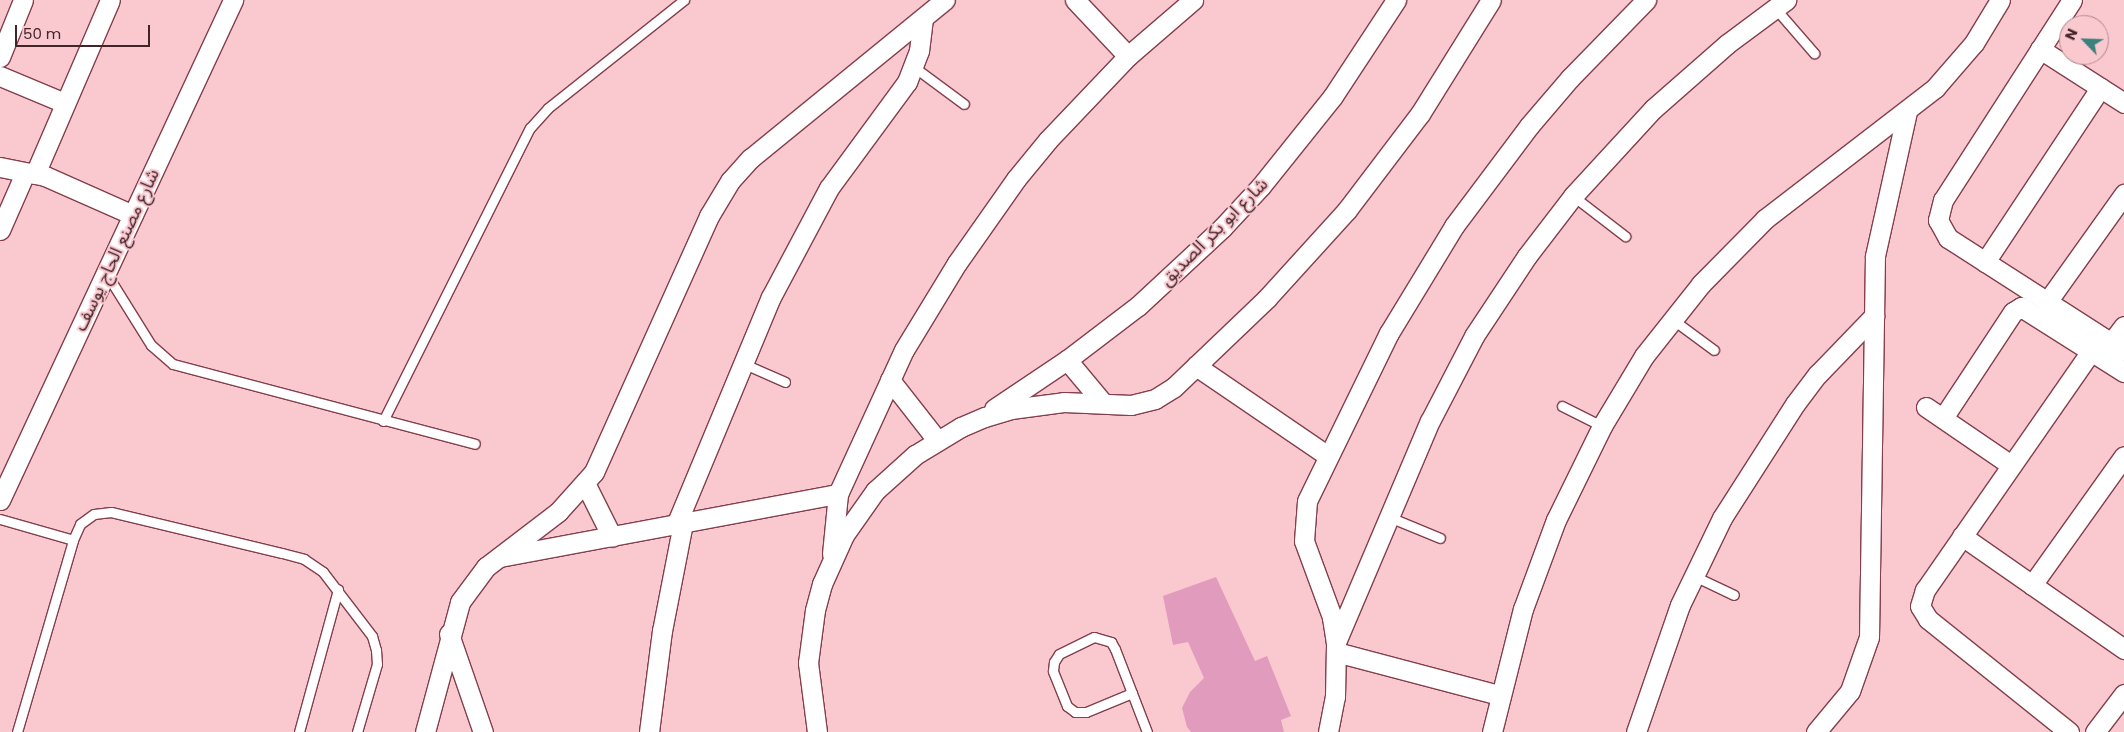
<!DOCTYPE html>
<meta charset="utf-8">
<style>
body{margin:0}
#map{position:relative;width:2124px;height:732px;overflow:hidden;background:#fac9d0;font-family:Poppins,"Noto Sans Arabic",sans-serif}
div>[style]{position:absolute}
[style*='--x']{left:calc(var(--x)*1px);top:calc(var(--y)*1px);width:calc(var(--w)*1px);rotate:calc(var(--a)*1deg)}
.building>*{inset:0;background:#e19bbc}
.roads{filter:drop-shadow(1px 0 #833f4c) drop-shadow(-1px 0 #833f4c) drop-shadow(0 1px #833f4c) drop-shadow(0 -1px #833f4c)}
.service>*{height:9px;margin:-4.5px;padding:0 4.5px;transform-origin:4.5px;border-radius:4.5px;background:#fff}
.minor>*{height:19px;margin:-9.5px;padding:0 9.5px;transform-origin:9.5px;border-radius:9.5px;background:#fff}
span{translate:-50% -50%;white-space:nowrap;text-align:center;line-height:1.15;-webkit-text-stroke:4px #fac9d0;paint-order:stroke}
.street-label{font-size:18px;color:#422429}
.north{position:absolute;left:2059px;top:15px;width:50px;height:50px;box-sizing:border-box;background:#fac9d0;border:1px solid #b0878d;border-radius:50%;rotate:294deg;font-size:14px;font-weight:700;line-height:20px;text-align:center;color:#422429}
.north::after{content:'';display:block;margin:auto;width:18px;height:22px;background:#3a827d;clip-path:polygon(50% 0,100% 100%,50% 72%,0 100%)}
.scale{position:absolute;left:15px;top:25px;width:135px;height:22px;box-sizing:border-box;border:2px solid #422429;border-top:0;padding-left:6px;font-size:15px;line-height:18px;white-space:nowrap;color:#422429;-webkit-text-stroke:4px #fac9d0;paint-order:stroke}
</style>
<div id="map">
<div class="building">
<i style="clip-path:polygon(1216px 577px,1255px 661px,1267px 656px,1291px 716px,1281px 720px,1284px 732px,1191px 732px,1187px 727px,1182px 708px,1190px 692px,1204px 678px,1188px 642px,1173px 645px,1163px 596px)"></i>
</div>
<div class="roads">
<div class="service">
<i style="--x:1775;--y:8;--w:60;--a:49.1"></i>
<i style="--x:914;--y:67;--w:62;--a:36.5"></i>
<i style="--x:1573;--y:196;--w:66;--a:37.6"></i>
<i style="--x:106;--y:273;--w:85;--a:58"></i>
<i style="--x:151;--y:345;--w:29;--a:41"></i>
<i style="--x:173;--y:364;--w:312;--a:14.8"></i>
<i style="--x:1672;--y:319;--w:52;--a:36.4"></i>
<i style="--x:742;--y:363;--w:47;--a:23.8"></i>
<i style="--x:1562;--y:406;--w:45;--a:26.6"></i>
<i style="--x:383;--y:421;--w:328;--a:-63.4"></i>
<i style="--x:530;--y:128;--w:27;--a:-48"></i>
<i style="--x:548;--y:108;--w:174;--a:-38.5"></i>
<i style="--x:1389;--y:517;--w:55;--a:22.4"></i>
<i style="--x:0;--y:519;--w:76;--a:16"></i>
<i style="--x:1694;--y:576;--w:44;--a:25.4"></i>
<i style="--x:1132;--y:693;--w:50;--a:157.6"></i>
<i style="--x:1086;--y:712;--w:11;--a:180"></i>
<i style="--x:1075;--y:712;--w:10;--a:-143"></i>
<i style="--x:1067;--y:706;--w:38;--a:-112"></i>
<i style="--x:1053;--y:671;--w:9;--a:-84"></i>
<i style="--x:1054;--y:662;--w:9;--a:-58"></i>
<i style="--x:1059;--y:654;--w:39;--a:-26"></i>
<i style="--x:1094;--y:637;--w:18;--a:16"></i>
<i style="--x:1111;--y:642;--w:8;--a:60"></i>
<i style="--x:1115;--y:649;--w:89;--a:68.9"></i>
<i style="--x:17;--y:732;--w:200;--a:-73.7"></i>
<i style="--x:73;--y:540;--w:17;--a:-66"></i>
<i style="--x:80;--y:524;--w:17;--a:-36"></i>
<i style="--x:94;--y:514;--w:17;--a:-7"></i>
<i style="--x:111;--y:512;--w:176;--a:13.5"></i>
<i style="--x:282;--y:553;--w:23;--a:15"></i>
<i style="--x:304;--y:559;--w:23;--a:34"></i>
<i style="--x:323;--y:572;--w:81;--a:52.6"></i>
<i style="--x:372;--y:636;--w:15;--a:74"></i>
<i style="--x:376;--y:650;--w:14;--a:86"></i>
<i style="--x:377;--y:664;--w:71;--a:106.4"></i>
<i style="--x:299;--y:732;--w:148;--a:-74.7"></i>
</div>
<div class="minor">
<i style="--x:1075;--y:0;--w:77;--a:46.6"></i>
<i style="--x:2072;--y:0;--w:238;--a:122.8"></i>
<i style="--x:1943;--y:200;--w:21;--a:104"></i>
<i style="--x:1938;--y:220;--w:21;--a:61"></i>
<i style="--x:1948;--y:238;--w:209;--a:32.7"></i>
<i style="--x:2040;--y:49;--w:100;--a:32.7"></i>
<i style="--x:0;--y:57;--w:61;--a:-68"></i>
<i style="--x:0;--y:76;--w:70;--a:22.6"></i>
<i style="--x:0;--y:167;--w:46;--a:11.3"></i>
<i style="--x:45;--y:176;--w:96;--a:23.9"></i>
<i style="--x:35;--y:174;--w:189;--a:-66.7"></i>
<i style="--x:0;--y:230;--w:62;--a:-66.3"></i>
<i style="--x:1985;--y:262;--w:209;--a:-56.5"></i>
<i style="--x:2047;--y:302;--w:133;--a:-54.5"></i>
<i style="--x:2111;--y:343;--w:21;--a:-53"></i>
<i style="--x:1067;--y:360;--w:56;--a:50.1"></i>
<i style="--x:1196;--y:366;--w:160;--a:34.3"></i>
<i style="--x:890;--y:380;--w:76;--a:51.9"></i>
<i style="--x:1926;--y:407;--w:103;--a:34.3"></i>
<i style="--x:994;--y:409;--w:88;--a:-33.9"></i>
<i style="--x:1067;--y:360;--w:89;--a:-37.3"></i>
<i style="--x:1138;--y:306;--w:115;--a:-42.9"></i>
<i style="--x:1222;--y:228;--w:57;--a:-47.1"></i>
<i style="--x:1261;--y:186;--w:115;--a:-51.3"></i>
<i style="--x:1333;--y:96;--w:115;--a:-56.7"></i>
<i style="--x:1943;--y:418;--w:127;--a:-56.6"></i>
<i style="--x:2013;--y:312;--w:9;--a:-32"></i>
<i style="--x:2021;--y:307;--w:122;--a:32.3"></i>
<i style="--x:585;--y:483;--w:60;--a:63.4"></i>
<i style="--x:0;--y:500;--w:552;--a:-65.01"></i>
<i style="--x:676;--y:525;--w:247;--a:-67.4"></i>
<i style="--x:771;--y:297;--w:123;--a:-62"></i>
<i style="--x:829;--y:188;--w:132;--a:-53.7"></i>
<i style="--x:907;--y:82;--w:33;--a:-69"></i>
<i style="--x:919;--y:51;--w:33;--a:-83"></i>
<i style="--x:1962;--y:536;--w:198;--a:34.9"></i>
<i style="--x:832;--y:554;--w:60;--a:-84.3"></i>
<i style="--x:838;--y:494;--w:158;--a:-65.4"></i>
<i style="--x:904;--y:350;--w:102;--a:-58.7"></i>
<i style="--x:957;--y:263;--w:103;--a:-54.9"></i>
<i style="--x:1016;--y:179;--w:50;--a:-50.6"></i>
<i style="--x:1048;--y:140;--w:116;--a:-46.4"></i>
<i style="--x:1128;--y:56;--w:86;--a:-40.7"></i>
<i style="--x:500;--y:557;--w:344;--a:-10.6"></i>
<i style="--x:2032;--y:585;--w:158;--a:-54.5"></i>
<i style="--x:449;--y:634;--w:104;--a:70.9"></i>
<i style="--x:1336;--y:642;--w:240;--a:-67"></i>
<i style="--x:1430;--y:421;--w:96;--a:-62.6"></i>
<i style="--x:1474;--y:336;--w:96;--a:-56.5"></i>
<i style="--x:1527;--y:256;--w:76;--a:-52.5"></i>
<i style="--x:1573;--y:196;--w:118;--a:-47.4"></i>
<i style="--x:1653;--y:109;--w:98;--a:-41.3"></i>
<i style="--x:1727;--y:44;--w:74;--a:-36.7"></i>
<i style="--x:1336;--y:652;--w:169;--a:14.8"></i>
<i style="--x:425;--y:732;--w:135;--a:-74.9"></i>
<i style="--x:460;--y:602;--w:44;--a:-53.4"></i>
<i style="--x:486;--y:567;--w:91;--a:-37.4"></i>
<i style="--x:558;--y:512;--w:54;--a:-48"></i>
<i style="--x:594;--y:472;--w:281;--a:-65.8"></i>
<i style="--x:709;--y:216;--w:41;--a:-59"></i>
<i style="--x:730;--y:181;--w:31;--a:-48"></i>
<i style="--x:751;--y:158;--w:250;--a:-39.2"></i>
<i style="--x:649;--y:732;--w:102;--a:-82.7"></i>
<i style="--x:662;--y:631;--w:110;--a:-79"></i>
<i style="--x:817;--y:732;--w:70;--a:-97.4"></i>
<i style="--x:808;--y:663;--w:53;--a:-82.5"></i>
<i style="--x:815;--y:610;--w:27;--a:-75"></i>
<i style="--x:822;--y:584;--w:54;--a:-65.8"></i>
<i style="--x:844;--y:535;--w:54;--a:-54.8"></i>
<i style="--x:875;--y:491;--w:54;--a:-42"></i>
<i style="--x:915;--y:455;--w:54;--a:-31.3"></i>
<i style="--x:961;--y:427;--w:26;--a:-23"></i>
<i style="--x:985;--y:417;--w:27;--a:-17"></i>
<i style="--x:1011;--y:409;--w:53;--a:-7.5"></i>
<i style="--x:1064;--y:402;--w:67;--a:2.6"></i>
<i style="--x:1131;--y:405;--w:25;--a:-14"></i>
<i style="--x:1155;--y:399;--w:22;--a:-32"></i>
<i style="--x:1174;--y:387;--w:129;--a:-43.7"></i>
<i style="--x:1267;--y:298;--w:119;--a:-47.7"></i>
<i style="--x:1347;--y:210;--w:121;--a:-52.8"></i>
<i style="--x:1420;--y:114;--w:134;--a:-58.1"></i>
<i style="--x:1328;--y:732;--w:36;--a:-79"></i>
<i style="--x:1335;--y:697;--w:54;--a:-88.9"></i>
<i style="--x:1336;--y:643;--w:26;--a:-99"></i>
<i style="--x:1332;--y:617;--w:81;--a:-110.2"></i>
<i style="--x:1304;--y:541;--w:40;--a:-85.7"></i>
<i style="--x:1307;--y:501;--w:187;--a:-64"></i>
<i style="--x:1389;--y:333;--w:125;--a:-58.7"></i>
<i style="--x:1454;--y:226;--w:125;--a:-53.1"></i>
<i style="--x:1529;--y:126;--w:63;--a:-49.5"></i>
<i style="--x:1570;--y:78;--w:109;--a:-45.7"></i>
<i style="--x:1492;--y:732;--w:127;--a:-75.9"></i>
<i style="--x:1523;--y:609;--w:95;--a:-69.7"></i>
<i style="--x:1556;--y:520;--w:105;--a:-63.9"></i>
<i style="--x:1602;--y:426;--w:82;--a:-59"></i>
<i style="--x:1644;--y:356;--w:92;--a:-51.6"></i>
<i style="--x:1701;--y:284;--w:91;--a:-45.4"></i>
<i style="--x:1765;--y:219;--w:215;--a:-37.6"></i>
<i style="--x:1935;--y:88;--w:60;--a:-49.1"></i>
<i style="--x:1974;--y:43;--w:50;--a:-58.8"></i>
<i style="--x:1636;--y:732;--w:134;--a:-70.9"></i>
<i style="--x:1680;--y:605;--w:97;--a:-64.2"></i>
<i style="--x:1722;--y:518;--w:135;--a:-57.4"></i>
<i style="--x:1795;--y:404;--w:38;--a:-53"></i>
<i style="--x:1818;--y:374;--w:81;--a:-46"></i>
<i style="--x:1816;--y:732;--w:53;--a:-50.3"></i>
<i style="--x:1850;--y:691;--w:57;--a:-70.6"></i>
<i style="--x:1869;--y:637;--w:381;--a:-89.1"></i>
<i style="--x:1875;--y:256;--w:148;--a:-77.5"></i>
<i style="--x:2069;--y:732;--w:181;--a:-141.3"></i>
<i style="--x:1928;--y:619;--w:15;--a:-122"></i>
<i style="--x:1920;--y:606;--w:17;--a:-73"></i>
<i style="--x:1925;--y:590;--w:291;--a:-55.2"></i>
<i style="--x:2095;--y:732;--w:48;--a:-52.7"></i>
</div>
</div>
<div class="street-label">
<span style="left:1214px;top:232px;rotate:-45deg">شارع ابو بكر الصديق</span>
<span style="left:117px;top:250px;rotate:-65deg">شارع مصنع الحاج يوسف</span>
</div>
<div class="north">N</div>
<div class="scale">50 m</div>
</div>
